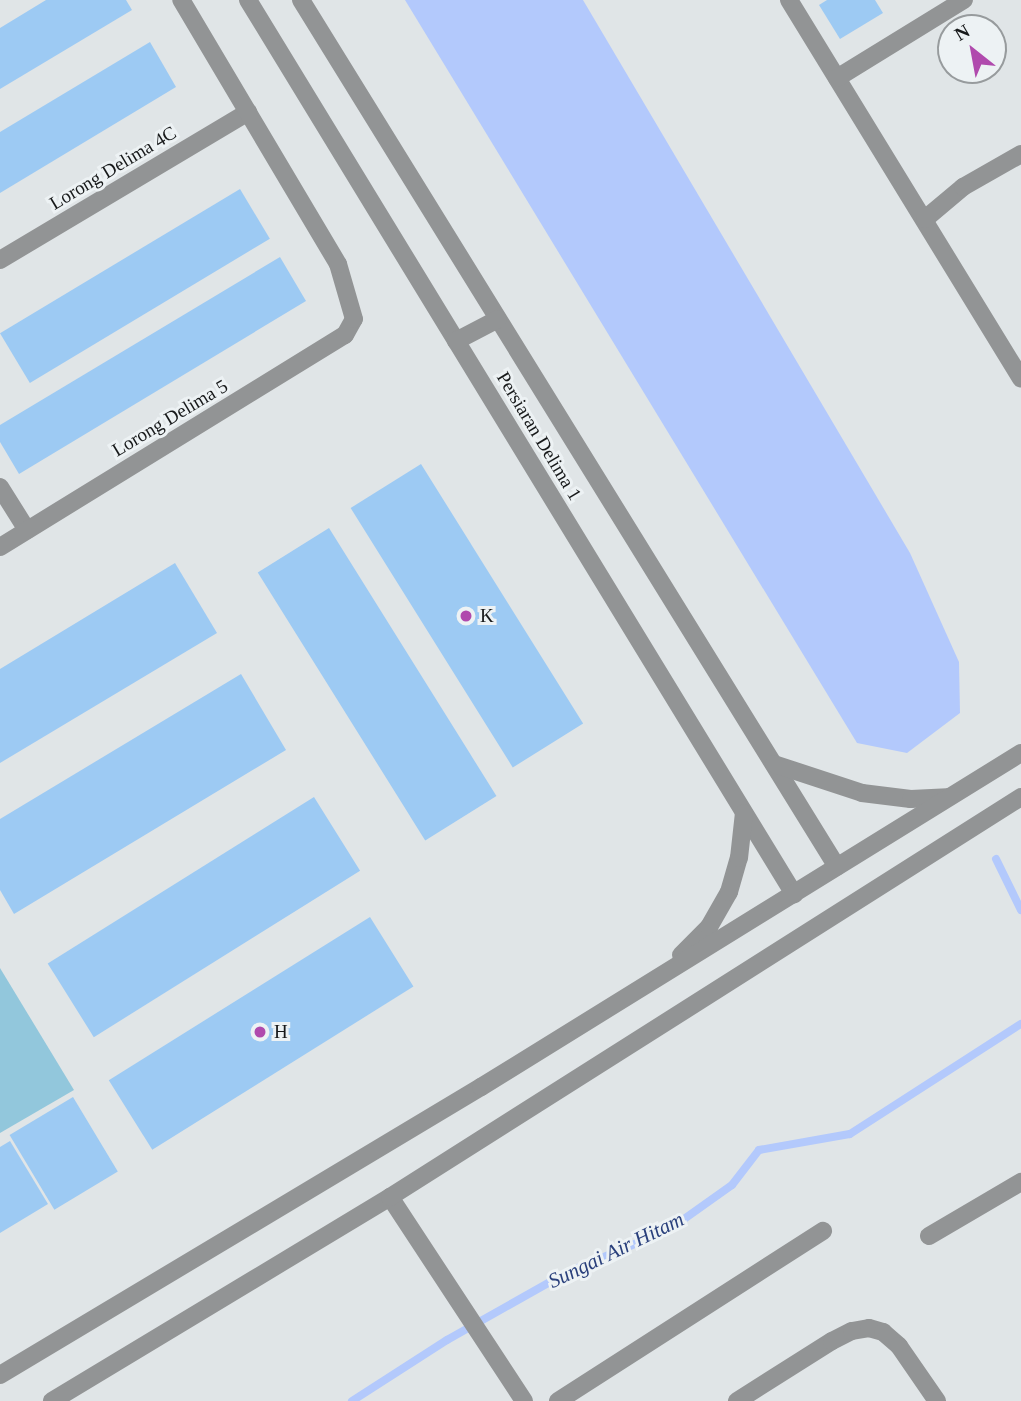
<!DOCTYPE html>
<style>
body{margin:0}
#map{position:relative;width:1021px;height:1401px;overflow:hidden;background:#e0e5e7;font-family:Georgia,serif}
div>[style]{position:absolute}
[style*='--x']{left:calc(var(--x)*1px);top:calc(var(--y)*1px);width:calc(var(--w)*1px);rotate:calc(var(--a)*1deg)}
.green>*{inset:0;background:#92c7dc}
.water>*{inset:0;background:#b3c9fc}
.stream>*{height:8px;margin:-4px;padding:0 4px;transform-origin:4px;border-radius:4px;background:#b3c9fc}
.building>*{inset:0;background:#9dcaf3;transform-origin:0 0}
.minor>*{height:18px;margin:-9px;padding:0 9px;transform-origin:9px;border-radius:9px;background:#929495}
.dots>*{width:19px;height:19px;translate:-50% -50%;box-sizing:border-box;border:4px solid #edf2f4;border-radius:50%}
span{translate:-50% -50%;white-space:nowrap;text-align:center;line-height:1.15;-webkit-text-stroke:6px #edf2f4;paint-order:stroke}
.street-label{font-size:19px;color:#17191a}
.poi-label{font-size:19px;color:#17191a}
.left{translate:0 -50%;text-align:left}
.water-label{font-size:21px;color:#2a407c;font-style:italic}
.north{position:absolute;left:937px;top:14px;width:70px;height:70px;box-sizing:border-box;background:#edf2f4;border:2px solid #979b9d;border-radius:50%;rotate:329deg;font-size:19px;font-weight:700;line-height:28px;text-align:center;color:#17191a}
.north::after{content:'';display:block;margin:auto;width:24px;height:32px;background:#b04aad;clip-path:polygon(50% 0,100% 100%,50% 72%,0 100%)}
</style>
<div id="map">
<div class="green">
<i style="clip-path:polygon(0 968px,74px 1090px,0 1133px)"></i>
</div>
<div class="water">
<i style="clip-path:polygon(405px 0,583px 0,910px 553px,959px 662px,960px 713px,907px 753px,857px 743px)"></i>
</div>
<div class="stream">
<i style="--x:996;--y:859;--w:57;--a:63.9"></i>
<i style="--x:352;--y:1401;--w:113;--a:-32.7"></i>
<i style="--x:447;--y:1340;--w:137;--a:-29.4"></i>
<i style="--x:566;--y:1273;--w:113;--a:-22.9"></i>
<i style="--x:670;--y:1229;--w:76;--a:-35.4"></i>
<i style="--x:732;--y:1185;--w:44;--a:-52.4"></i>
<i style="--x:759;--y:1150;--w:92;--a:-10"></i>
<i style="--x:850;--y:1134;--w:203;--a:-32.8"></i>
</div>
<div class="building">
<i style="clip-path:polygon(46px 0,126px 0,132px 10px,0 89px,0 28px)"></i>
<i style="clip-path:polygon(827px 0,875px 0,883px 13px,840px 39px,819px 5px)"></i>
<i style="clip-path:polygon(150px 42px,176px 87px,0 193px,0 132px)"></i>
<i style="left:240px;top:189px;width:58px;height:280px;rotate:59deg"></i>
<i style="clip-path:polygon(280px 257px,306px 301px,19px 474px,0 442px,0 425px)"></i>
<i style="left:421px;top:464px;width:306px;height:83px;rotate:58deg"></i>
<i style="left:329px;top:528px;width:316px;height:84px;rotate:58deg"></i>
<i style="clip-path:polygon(175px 563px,217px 633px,0 763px,0 669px)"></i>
<i style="clip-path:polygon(241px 674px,286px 750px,14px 914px,0 890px,0 819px)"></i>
<i style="left:314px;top:797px;width:87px;height:314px;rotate:58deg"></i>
<i style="left:370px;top:917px;width:82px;height:308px;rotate:58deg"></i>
<i style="left:73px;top:1097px;width:87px;height:74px;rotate:59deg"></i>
<i style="clip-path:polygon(10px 1141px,48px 1204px,0 1233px,0 1147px)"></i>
</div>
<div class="minor">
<i style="--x:248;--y:0;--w:1048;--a:58.59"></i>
<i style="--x:301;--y:0;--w:1019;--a:58.27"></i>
<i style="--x:789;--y:0;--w:444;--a:58.5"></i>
<i style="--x:837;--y:78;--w:149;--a:-31.6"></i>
<i style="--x:925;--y:219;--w:50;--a:-40.1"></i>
<i style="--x:963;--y:187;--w:67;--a:-29.6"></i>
<i style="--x:0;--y:260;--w:289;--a:-30.8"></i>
<i style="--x:456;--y:341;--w:47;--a:-27.6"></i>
<i style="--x:0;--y:487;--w:51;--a:57.9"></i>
<i style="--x:0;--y:547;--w:405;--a:-31.6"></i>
<i style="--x:345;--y:335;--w:18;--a:-61"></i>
<i style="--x:354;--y:319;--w:57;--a:-106.2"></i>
<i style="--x:338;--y:264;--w:307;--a:-120.7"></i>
<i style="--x:774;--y:764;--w:93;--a:18.2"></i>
<i style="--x:862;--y:793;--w:49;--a:7"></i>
<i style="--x:911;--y:799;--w:36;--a:-3"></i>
<i style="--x:681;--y:955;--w:40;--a:-45"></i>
<i style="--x:709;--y:927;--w:40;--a:-60.3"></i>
<i style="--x:729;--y:892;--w:35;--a:-74"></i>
<i style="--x:739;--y:858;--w:45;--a:-83.7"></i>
<i style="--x:390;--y:1197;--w:244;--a:56.7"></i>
<i style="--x:929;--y:1236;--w:107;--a:-30.4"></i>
<i style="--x:0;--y:1375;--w:561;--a:-30.91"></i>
<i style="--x:481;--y:1087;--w:635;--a:-31.74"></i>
<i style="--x:52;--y:1401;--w:395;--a:-31.1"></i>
<i style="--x:390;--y:1197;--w:747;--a:-32.37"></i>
<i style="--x:558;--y:1401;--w:315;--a:-32.7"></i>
<i style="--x:737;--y:1401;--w:112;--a:-32.3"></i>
<i style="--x:832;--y:1341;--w:22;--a:-27"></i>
<i style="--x:852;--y:1331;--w:17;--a:-10"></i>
<i style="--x:869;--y:1328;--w:15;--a:16"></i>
<i style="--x:883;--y:1332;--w:21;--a:41"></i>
<i style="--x:899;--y:1346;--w:67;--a:55.4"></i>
</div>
<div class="dots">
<i style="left:466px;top:616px;background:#b04aad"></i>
<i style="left:260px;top:1032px;background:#b04aad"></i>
</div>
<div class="street-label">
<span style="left:113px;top:168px;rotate:-31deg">Lorong Delima 4C</span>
<span style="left:170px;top:418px;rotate:-31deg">Lorong Delima 5</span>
<span style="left:539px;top:436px;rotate:59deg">Persiaran Delima 1</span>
</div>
<div class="poi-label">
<span class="left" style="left:480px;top:616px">K</span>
<span class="left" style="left:274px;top:1032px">H</span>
</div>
<div class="water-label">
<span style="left:616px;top:1250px;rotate:-26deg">Sungai Air Hitam</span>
</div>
<div class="north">N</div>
</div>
